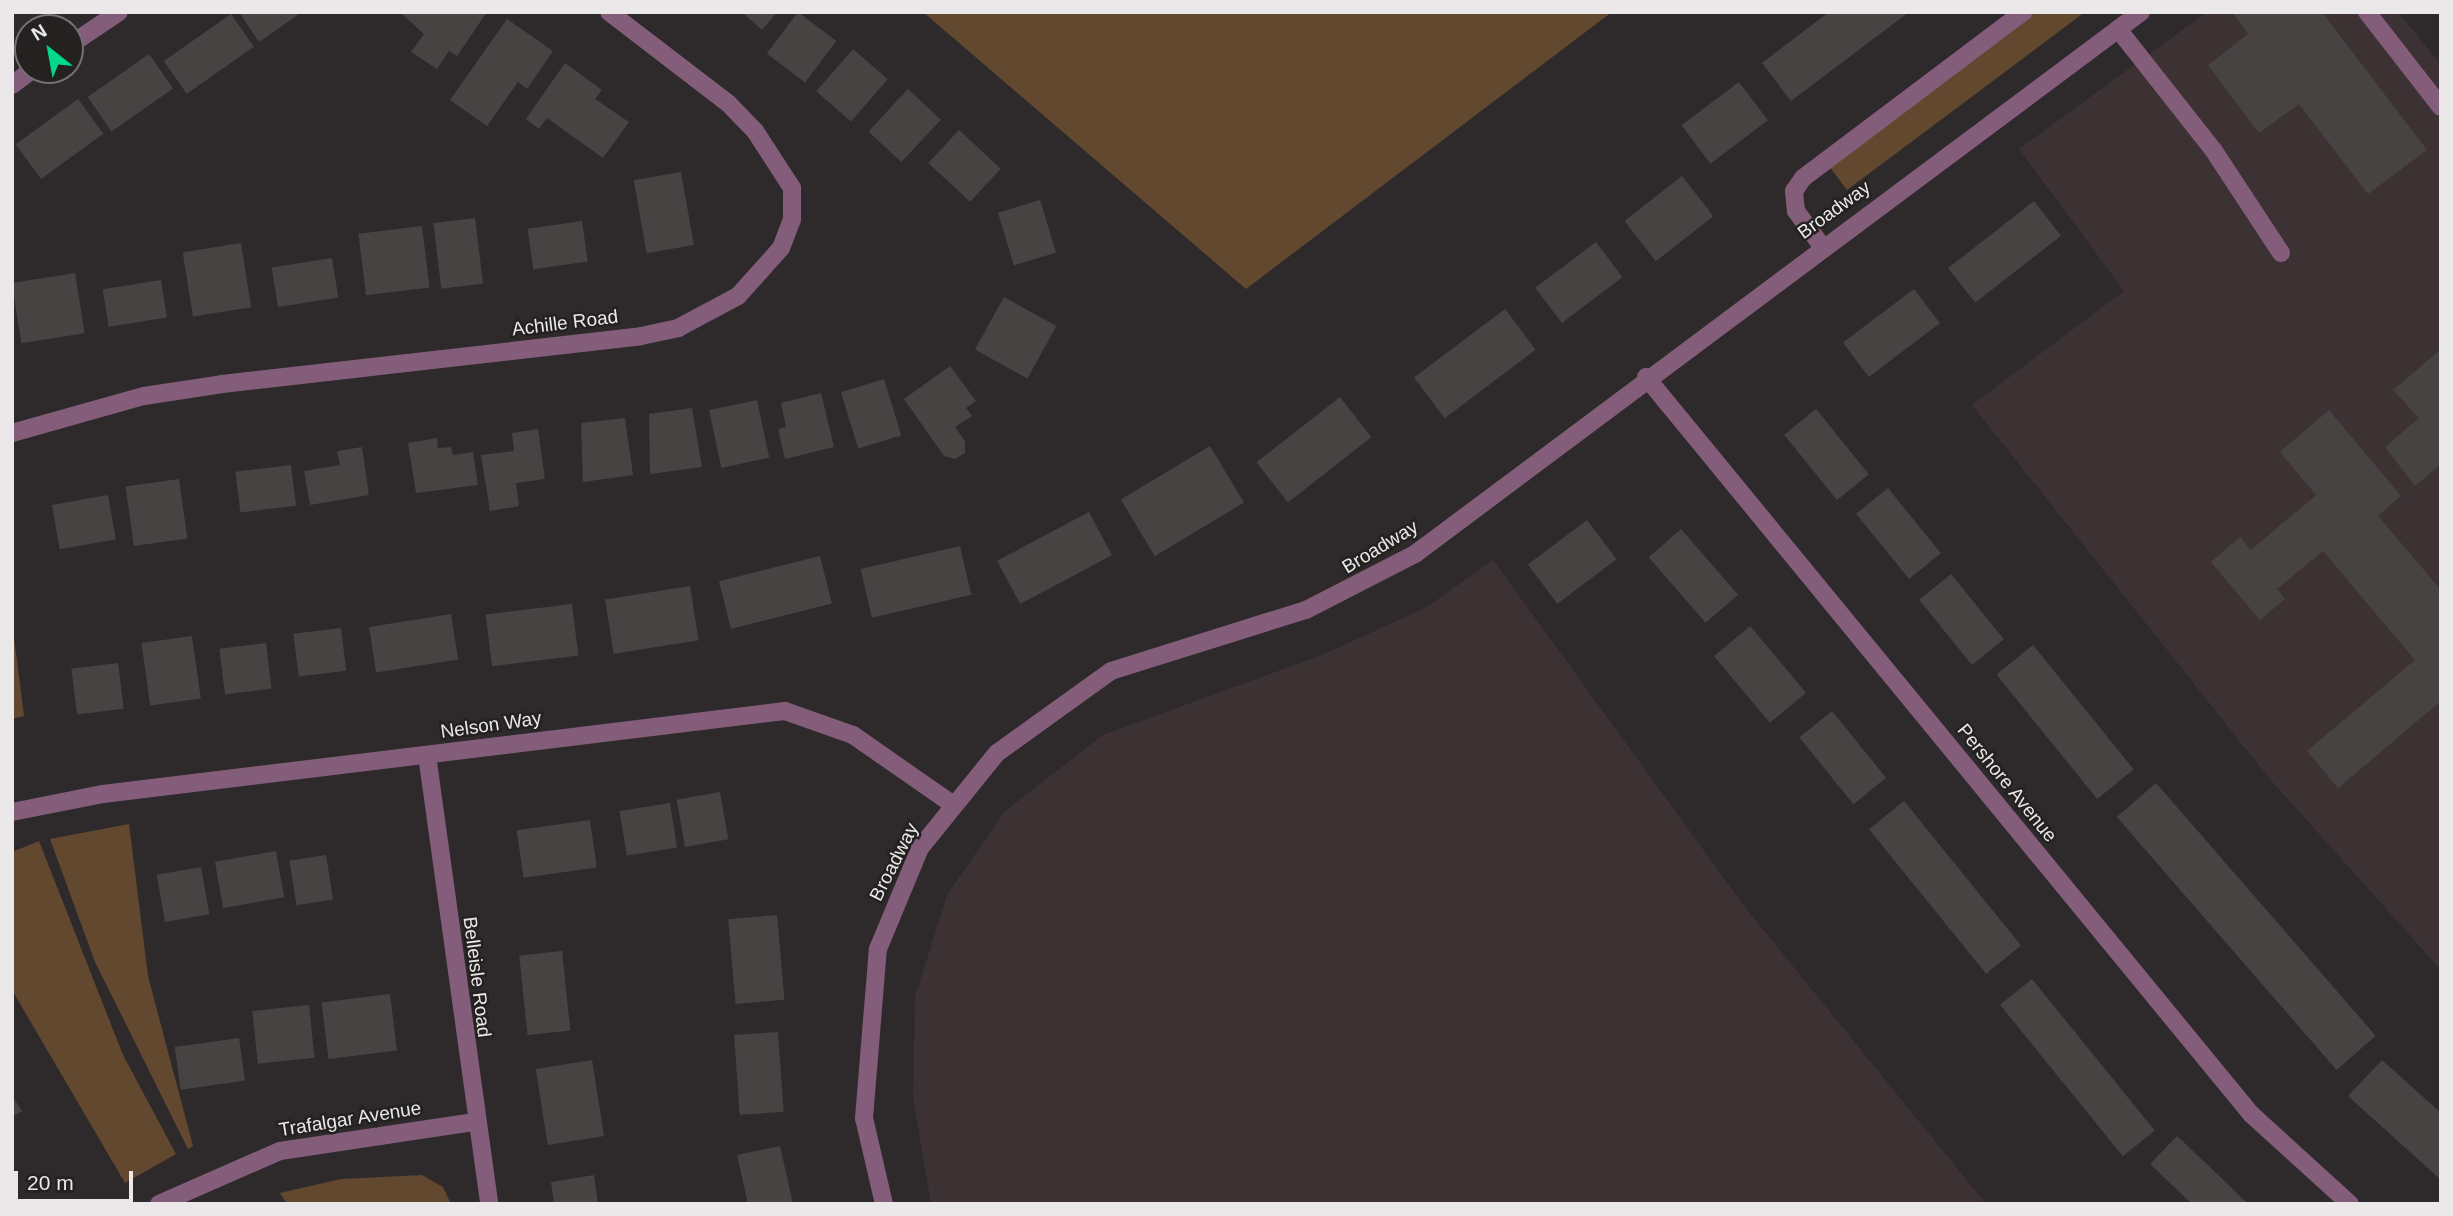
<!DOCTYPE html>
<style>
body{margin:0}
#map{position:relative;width:2453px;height:1216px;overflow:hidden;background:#2e2a2b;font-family:Helvetica,sans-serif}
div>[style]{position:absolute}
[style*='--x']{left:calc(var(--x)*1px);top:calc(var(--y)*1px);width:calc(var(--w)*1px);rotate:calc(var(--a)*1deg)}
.built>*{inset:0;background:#3c3234}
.green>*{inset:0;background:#62482e}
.building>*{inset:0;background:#474342;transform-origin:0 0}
.service>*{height:18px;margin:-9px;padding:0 9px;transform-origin:9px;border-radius:9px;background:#845d7a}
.minor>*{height:18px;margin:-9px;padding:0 9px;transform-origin:9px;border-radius:9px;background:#845d7a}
.tertiary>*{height:18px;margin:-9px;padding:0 9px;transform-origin:9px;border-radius:9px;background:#845d7a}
span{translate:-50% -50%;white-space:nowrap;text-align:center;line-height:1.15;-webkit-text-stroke:5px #242121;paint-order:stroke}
.street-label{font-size:19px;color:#eae8e8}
.frame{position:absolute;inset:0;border:14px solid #eae8e8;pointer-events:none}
.north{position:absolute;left:14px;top:14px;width:70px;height:70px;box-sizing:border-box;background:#242121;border:2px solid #737171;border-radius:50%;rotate:329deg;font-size:19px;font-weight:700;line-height:28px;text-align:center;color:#eae8e8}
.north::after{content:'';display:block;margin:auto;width:24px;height:32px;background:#02d98b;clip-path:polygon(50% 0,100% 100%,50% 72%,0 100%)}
.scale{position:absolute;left:14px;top:1171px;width:119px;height:32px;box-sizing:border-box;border:4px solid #eae8e8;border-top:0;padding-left:9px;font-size:21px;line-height:24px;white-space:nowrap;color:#eae8e8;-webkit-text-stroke:5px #242121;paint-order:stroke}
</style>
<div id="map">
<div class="built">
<i style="clip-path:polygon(2207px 12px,2398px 12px,2441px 65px,2441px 970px,2269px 778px,1972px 405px,2124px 291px,2019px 149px)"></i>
<i style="clip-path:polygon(1493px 560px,1744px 906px,1986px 1204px,931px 1204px,913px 1097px,915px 997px,947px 895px,1005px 811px,1103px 735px,1322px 655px,1427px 607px)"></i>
</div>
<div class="green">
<i style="clip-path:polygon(923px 12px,1612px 12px,1246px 289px)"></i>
<i style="clip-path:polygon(2036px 12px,2085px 12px,1847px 190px,1829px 166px)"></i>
<i style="clip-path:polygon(12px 622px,24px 716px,12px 719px)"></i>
<i style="clip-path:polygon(129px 824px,148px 976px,193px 1146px,188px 1149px,95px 962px,50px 839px)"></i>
<i style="clip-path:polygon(39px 841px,123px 1055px,176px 1154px,125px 1183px,12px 990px,12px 852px)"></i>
<i style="clip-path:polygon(422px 1175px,443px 1187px,451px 1204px,287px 1204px,280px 1193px,341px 1179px)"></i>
</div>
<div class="building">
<i style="clip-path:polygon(239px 12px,302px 12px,259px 42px)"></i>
<i style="clip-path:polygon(400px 12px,487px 12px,457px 56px,449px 51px,437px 69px,411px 52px,424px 34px)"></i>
<i style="clip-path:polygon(742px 12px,777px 12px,762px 30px)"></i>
<i style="left:798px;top:12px;width:48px;height:52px;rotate:37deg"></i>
<i style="clip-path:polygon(1829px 12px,1909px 12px,1791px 101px,1762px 63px)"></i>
<i style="clip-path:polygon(2232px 12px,2322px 12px,2427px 150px,2368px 194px,2299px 104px,2259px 133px,2208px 65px,2248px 34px)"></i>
<i style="left:231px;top:14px;width:40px;height:82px;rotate:55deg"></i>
<i style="clip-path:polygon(507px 19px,553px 51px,527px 89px,518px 82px,487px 126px,450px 100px)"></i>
<i style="left:853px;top:49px;width:46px;height:56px;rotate:41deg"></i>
<i style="left:149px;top:54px;width:42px;height:75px;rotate:55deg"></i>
<i style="clip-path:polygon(565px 63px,602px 90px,595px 99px,629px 122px,603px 158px,547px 118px,539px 129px,526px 119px)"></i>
<i style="left:1739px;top:82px;width:48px;height:72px;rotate:53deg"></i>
<i style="left:908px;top:89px;width:45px;height:58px;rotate:43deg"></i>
<i style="left:78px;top:99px;width:43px;height:77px;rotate:54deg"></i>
<i style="left:959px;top:130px;width:57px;height:45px;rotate:43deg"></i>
<i style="left:681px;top:172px;width:74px;height:48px;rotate:80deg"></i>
<i style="left:1682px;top:176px;width:51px;height:73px;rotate:52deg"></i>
<i style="left:1040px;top:200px;width:55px;height:44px;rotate:73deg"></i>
<i style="left:2034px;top:201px;width:44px;height:109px;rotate:52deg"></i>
<i style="left:475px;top:218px;width:66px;height:42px;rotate:83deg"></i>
<i style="left:582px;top:221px;width:41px;height:55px;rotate:82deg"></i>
<i style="left:422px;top:226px;width:62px;height:64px;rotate:83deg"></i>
<i style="left:1596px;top:242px;width:44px;height:76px;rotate:53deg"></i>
<i style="left:241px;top:243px;width:65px;height:59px;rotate:81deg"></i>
<i style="left:332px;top:258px;width:40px;height:61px;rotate:81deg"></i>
<i style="left:75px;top:273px;width:61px;height:64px;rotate:81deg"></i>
<i style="left:161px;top:280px;width:38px;height:59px;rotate:81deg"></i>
<i style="left:1914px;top:289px;width:43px;height:89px;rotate:53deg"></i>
<i style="left:1004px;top:297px;width:60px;height:60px;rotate:29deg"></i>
<i style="left:1505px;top:309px;width:51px;height:114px;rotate:53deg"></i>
<i style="clip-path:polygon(2441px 349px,2441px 464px,2415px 486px,2385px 447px,2419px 418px,2393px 390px)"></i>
<i style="clip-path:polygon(950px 366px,976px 401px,966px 408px,972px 416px,955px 427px,965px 441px,965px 453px,955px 459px,944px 456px,904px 399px)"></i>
<i style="left:884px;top:379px;width:59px;height:45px;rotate:73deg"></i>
<i style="clip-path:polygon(821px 393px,834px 447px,785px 459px,778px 429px,786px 427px,781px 403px)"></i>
<i style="left:1340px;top:397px;width:51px;height:106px;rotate:52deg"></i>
<i style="left:757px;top:400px;width:59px;height:49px;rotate:78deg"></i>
<i style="clip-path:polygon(692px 408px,702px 467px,650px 474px,649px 414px)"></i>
<i style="left:1816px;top:409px;width:84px;height:41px;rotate:51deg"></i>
<i style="clip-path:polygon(2329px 410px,2401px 496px,2378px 516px,2441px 590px,2441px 701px,2338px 788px,2307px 751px,2415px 660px,2323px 551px,2277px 589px,2285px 599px,2260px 620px,2211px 562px,2240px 537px,2251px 550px,2316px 495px,2280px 452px)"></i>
<i style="clip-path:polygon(625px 418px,633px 475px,583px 482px,581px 423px)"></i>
<i style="clip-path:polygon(538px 429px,545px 479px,516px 483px,519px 506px,490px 511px,481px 455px,514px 451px,512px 433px)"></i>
<i style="clip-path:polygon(437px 438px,438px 448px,451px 447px,453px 455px,473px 452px,478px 485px,416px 493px,408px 443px)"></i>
<i style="left:1210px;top:446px;width:66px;height:104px;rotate:59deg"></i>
<i style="clip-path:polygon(362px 447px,369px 495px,310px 505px,304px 471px,340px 465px,337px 451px)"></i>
<i style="left:291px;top:465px;width:41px;height:56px;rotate:83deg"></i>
<i style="left:179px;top:479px;width:60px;height:54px;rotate:82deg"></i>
<i style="left:1888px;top:488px;width:84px;height:41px;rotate:51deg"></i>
<i style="left:108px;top:495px;width:45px;height:57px;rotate:80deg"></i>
<i style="left:1089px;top:512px;width:49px;height:104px;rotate:62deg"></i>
<i style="left:1587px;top:520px;width:49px;height:74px;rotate:53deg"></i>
<i style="left:1681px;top:529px;width:87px;height:43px;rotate:49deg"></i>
<i style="left:960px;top:546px;width:50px;height:102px;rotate:77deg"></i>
<i style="left:820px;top:556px;width:49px;height:104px;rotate:76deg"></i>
<i style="left:1951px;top:574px;width:84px;height:41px;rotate:51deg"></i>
<i style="left:690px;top:586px;width:55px;height:86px;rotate:81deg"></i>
<i style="left:572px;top:604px;width:52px;height:87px;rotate:83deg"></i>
<i style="left:451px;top:614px;width:46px;height:83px;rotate:81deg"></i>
<i style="left:1750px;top:626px;width:87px;height:47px;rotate:50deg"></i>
<i style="left:341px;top:628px;width:43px;height:48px;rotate:83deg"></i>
<i style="left:192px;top:636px;width:63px;height:51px;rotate:82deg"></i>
<i style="left:266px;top:643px;width:46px;height:47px;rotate:83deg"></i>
<i style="left:2033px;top:645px;width:160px;height:47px;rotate:51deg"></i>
<i style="left:118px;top:663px;width:46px;height:47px;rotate:83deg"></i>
<i style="left:1832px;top:711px;width:86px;height:42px;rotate:51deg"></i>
<i style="left:2156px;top:783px;width:335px;height:52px;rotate:49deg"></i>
<i style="left:720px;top:792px;width:48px;height:44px;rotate:80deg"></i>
<i style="left:1904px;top:801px;width:186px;height:45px;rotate:51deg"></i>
<i style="left:670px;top:803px;width:45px;height:51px;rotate:81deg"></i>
<i style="left:590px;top:820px;width:48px;height:74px;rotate:82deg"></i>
<i style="left:276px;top:851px;width:47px;height:62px;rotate:80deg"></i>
<i style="left:326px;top:855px;width:45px;height:37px;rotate:81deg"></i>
<i style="left:201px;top:867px;width:48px;height:45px;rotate:80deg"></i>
<i style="left:777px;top:915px;width:85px;height:49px;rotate:85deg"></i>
<i style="left:562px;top:951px;width:80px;height:43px;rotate:84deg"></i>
<i style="left:2032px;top:979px;width:195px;height:41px;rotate:51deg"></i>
<i style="left:390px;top:994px;width:57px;height:69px;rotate:83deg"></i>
<i style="left:309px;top:1005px;width:53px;height:57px;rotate:84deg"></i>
<i style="left:778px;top:1032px;width:80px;height:44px;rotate:86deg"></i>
<i style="left:239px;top:1038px;width:43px;height:65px;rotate:82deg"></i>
<i style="left:592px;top:1060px;width:77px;height:57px;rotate:81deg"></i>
<i style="clip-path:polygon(2382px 1060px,2441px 1113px,2441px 1180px,2348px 1096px)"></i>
<i style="clip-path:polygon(12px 1096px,22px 1111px,12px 1117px)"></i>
<i style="clip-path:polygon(2177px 1136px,2210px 1167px,2248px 1204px,2192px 1204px,2150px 1164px)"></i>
<i style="clip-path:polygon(780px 1146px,793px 1204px,748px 1204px,737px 1155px)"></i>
<i style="clip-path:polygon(594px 1175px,598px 1204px,554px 1204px,551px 1182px)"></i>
</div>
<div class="service">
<i style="--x:2367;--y:12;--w:120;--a:52.1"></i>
<i style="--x:2118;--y:29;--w:155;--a:51.8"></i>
<i style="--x:2214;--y:151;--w:122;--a:56.7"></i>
</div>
<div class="minor">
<i style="--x:70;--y:45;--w:59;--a:-34"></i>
<i style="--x:12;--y:85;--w:25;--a:-37"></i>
<i style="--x:1821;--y:245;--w:42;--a:-126.3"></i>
<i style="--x:1796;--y:211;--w:20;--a:-96"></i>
<i style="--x:1794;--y:191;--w:16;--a:-55"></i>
<i style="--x:1803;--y:178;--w:276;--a:-37"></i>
<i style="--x:1646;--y:377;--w:954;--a:50.62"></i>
<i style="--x:2251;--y:1114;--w:134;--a:42.3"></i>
<i style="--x:12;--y:433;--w:137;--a:-15.7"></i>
<i style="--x:144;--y:396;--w:79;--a:-8.7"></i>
<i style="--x:222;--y:384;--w:422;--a:-6.5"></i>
<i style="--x:641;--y:336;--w:38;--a:-12"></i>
<i style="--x:678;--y:328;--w:68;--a:-28.1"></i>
<i style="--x:738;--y:296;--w:64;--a:-48.1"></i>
<i style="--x:781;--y:248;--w:30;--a:-69"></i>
<i style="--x:792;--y:220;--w:32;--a:-90"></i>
<i style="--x:792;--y:188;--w:68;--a:-123"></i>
<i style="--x:755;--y:131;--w:37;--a:-134"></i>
<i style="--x:729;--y:104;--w:151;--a:-142.5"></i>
<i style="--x:427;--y:755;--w:453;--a:82.1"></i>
<i style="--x:12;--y:812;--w:93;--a:-11.2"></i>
<i style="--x:103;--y:794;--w:687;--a:-6.94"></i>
<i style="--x:785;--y:711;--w:72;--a:19.4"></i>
<i style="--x:853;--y:735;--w:121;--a:34.9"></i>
<i style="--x:159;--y:1204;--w:132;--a:-23.7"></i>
<i style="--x:280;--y:1151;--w:197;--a:-8.5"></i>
</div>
<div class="tertiary">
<i style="--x:884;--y:1204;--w:88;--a:-103.1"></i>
<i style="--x:864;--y:1118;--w:170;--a:-85.3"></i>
<i style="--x:878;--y:949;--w:109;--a:-67.4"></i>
<i style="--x:920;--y:848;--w:122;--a:-51"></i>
<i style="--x:997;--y:753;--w:140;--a:-35.7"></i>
<i style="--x:1111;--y:671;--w:204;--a:-17.4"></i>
<i style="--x:1306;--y:610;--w:123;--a:-27.2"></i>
<i style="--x:1415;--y:554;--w:906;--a:-36.74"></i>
</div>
<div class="street-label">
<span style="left:1834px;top:210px;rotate:-36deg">Broadway</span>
<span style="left:565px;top:323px;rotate:-7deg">Achille Road</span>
<span style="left:1380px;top:547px;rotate:-31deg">Broadway</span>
<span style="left:491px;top:725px;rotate:-8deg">Nelson Way</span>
<span style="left:2007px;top:783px;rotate:51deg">Pershore Avenue</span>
<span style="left:894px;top:862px;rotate:-63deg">Broadway</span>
<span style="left:477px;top:977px;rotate:83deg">Belleisle Road</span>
<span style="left:350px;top:1119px;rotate:-9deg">Trafalgar Avenue</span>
</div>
<div class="frame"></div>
<div class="north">N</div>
<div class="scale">20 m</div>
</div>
